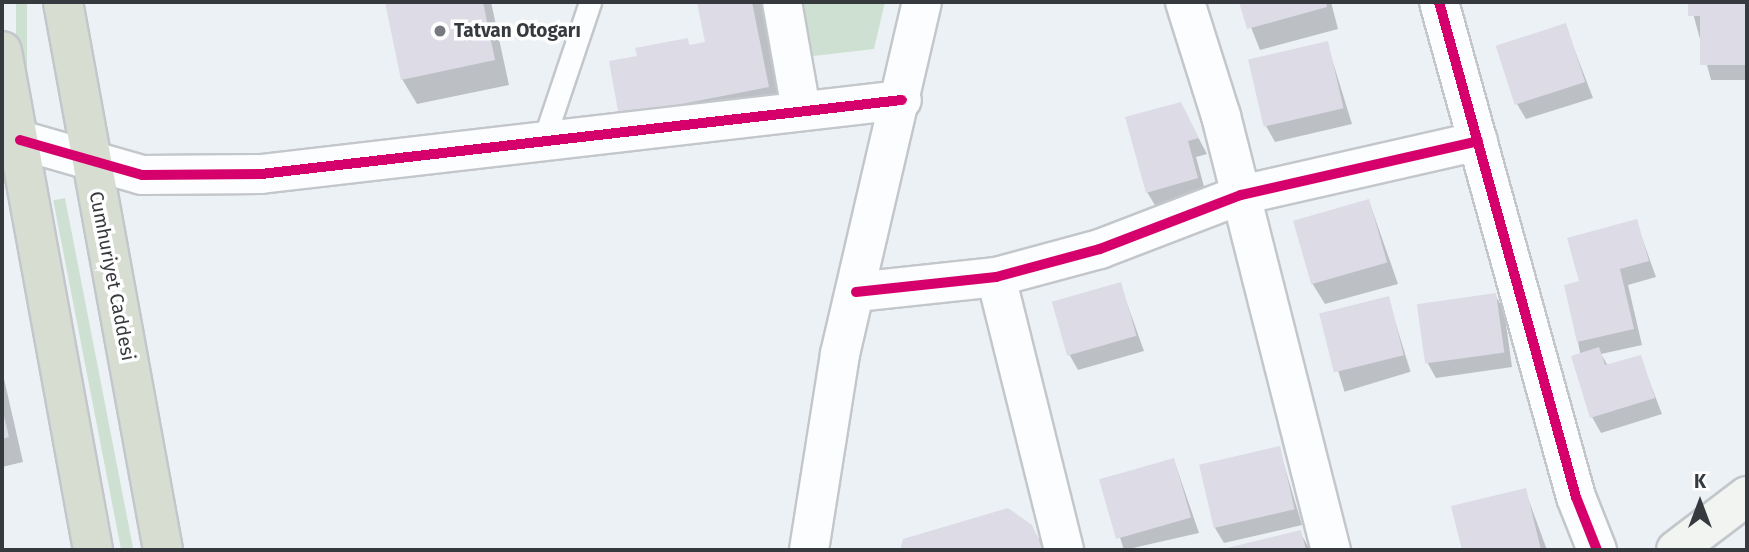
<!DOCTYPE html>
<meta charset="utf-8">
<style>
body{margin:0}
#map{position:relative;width:1749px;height:552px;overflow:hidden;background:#ecf1f6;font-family:"Fira Sans",sans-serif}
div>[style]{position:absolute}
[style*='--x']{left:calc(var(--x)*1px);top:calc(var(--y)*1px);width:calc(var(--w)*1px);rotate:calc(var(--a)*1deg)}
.green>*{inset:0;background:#cee0d1;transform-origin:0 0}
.shadow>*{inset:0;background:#0003;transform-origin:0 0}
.building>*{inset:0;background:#dcdbe6;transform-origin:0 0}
.roads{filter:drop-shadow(2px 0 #c3c7cb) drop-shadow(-2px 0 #c3c7cb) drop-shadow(0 2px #c3c7cb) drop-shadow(0 -2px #c3c7cb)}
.lane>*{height:21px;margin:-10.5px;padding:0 10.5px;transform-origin:10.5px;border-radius:10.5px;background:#fcfdfe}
.street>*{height:38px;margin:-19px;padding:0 19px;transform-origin:19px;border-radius:19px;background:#fcfdfe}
.secondary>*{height:38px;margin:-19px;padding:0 19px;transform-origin:19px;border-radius:19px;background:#f1f4f0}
.highway>*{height:38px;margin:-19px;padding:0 19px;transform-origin:19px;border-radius:19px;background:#d7ddd1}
.cycleway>*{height:10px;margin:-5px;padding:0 5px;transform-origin:5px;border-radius:5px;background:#d6006c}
.dots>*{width:19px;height:19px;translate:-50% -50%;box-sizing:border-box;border:4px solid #fefefe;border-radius:50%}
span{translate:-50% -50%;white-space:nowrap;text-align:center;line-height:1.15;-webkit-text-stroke:7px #fefefe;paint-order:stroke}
.poi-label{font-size:19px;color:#363a3e;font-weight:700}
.left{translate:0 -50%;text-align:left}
.street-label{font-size:19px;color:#363a3e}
.frame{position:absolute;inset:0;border:4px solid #363a3e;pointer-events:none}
.north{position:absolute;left:1665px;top:468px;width:70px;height:70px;-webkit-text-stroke:5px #fefefe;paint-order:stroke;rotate:0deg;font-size:19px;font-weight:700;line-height:28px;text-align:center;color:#363a3e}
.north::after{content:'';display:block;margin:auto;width:24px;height:32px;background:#363a3e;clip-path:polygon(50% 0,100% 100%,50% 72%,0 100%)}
</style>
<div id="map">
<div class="green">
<i style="left:16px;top:2px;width:11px;height:78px"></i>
<i style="clip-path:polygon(803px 2px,885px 2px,874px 49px,813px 56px)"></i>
<i style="left:65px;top:198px;width:358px;height:12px;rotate:79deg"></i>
</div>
<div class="shadow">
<i style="clip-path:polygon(387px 2px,491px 2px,509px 85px,417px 104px,402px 79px)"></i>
<i style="clip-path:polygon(699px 2px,761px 2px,782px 113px,635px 140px,639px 58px,687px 40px,690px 47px,707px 44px)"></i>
<i style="clip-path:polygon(1241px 2px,1331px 2px,1338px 29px,1260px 50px)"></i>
<i style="clip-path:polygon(1690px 2px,1747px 2px,1747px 80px,1711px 80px)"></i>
<i style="clip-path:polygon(1565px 25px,1593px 98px,1526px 119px,1517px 104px)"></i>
<i style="clip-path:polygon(1327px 43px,1352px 124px,1275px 142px,1266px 126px)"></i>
<i style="clip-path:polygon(1189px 120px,1207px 154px,1196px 157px,1206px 194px,1156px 207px,1147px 192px)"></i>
<i style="clip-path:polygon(1369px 201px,1398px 284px,1325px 304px,1312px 283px)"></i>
<i style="clip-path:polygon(1636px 221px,1656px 277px,1628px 285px,1642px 345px,1601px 354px,1608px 366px,1640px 357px,1662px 414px,1601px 433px,1592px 417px,1578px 342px,1581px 282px)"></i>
<i style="clip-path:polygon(1120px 284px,1144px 351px,1078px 370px,1069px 354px)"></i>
<i style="clip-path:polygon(1495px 295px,1504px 310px,1512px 367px,1436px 378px,1427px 362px)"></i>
<i style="left:1388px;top:298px;width:77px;height:69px;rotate:73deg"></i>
<i style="clip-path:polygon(2px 370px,23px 462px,2px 467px)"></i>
<i style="clip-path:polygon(1279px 448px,1302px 525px,1224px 543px,1215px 528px)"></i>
<i style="clip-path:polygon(1174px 460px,1199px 533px,1124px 550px,1101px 479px)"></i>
<i style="clip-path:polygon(1525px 490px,1547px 550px,1463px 550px,1453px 508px)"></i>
<i style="clip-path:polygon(1031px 526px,1045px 550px,902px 550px,905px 541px)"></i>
<i style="clip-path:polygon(1300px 532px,1310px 550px,1227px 550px)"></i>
</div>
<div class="building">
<i style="clip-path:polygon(385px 2px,483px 2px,495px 60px,401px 80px)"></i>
<i style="clip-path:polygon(697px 2px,752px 2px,769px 87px,619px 116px,609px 61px,637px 56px,635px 48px,688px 38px,689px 45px,705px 42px)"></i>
<i style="clip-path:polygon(1239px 2px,1326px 2px,1327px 7px,1247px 29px)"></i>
<i style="clip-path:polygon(1688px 2px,1747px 2px,1747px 65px,1700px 65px,1700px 16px,1688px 16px)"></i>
<i style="left:1566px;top:23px;width:62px;height:74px;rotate:72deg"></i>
<i style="left:1328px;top:41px;width:69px;height:82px;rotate:77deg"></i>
<i style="clip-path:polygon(1181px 102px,1199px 138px,1188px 141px,1198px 178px,1146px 193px,1125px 117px)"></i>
<i style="left:1369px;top:199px;width:66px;height:79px;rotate:74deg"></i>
<i style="clip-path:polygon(1637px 219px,1649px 261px,1620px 269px,1634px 329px,1577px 342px,1564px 285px,1579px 281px,1567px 238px)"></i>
<i style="left:1121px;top:282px;width:56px;height:72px;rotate:74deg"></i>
<i style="left:1496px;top:293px;width:60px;height:80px;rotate:82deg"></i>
<i style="left:1389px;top:296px;width:61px;height:72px;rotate:76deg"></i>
<i style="clip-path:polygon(1599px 347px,1605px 365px,1641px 355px,1655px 398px,1590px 418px,1571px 356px)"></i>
<i style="clip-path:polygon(2px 408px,9px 437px,2px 439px)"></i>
<i style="left:1280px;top:446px;width:65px;height:83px;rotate:77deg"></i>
<i style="left:1174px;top:458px;width:62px;height:78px;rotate:74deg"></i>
<i style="clip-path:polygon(1526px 488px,1541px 550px,1462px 550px,1451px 506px)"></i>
<i style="clip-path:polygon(1008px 508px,1032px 525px,1043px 550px,900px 550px,903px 539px)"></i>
<i style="clip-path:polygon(1301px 530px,1306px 550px,1223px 550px,1223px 549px)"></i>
</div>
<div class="roads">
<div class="lane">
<i style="--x:544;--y:139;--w:145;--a:-71.4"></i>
</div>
<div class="street">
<i style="--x:782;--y:2;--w:110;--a:80"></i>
<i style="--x:1185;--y:2;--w:120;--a:72.5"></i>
<i style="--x:1221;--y:116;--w:448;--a:75.8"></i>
<i style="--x:1439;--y:2;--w:514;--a:74.53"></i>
<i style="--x:1576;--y:497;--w:57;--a:68.4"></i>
<i style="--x:20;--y:140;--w:127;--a:16"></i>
<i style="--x:142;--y:175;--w:119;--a:-0.5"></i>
<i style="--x:261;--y:174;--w:645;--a:-6.59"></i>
<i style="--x:996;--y:277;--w:281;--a:76"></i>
<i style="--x:856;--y:292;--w:141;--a:-6.1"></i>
<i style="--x:996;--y:277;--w:108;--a:-15.1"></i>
<i style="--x:1100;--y:249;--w:151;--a:-21"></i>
<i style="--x:1241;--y:195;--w:243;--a:-12.8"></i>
<i style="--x:809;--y:550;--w:198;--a:-81"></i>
<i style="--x:840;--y:354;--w:361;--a:-76.9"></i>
</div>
<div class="secondary">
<i style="--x:1676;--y:550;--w:89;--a:-37.3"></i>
</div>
<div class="highway">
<i style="--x:63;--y:2;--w:557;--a:79.66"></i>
<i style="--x:2;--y:51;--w:507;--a:79.66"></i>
</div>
</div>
<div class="cycleway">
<i style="--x:1439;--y:2;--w:514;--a:74.53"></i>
<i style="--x:1576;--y:497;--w:57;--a:68.4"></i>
<i style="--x:20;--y:140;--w:127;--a:16"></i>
<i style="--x:142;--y:175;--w:119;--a:-0.5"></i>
<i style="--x:261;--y:174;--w:645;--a:-6.59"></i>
<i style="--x:856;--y:292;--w:141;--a:-6.1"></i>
<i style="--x:996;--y:277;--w:108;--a:-15.1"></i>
<i style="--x:1100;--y:249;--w:151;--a:-21"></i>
<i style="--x:1241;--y:195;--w:243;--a:-12.8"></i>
</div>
<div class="dots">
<i style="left:440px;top:31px;background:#767a7e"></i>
</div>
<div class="poi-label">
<span class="left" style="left:454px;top:31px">Tatvan Otogarı</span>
</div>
<div class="street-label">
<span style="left:112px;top:276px;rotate:79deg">Cumhuriyet Caddesi</span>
</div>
<div class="frame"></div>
<div class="north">K</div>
</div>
